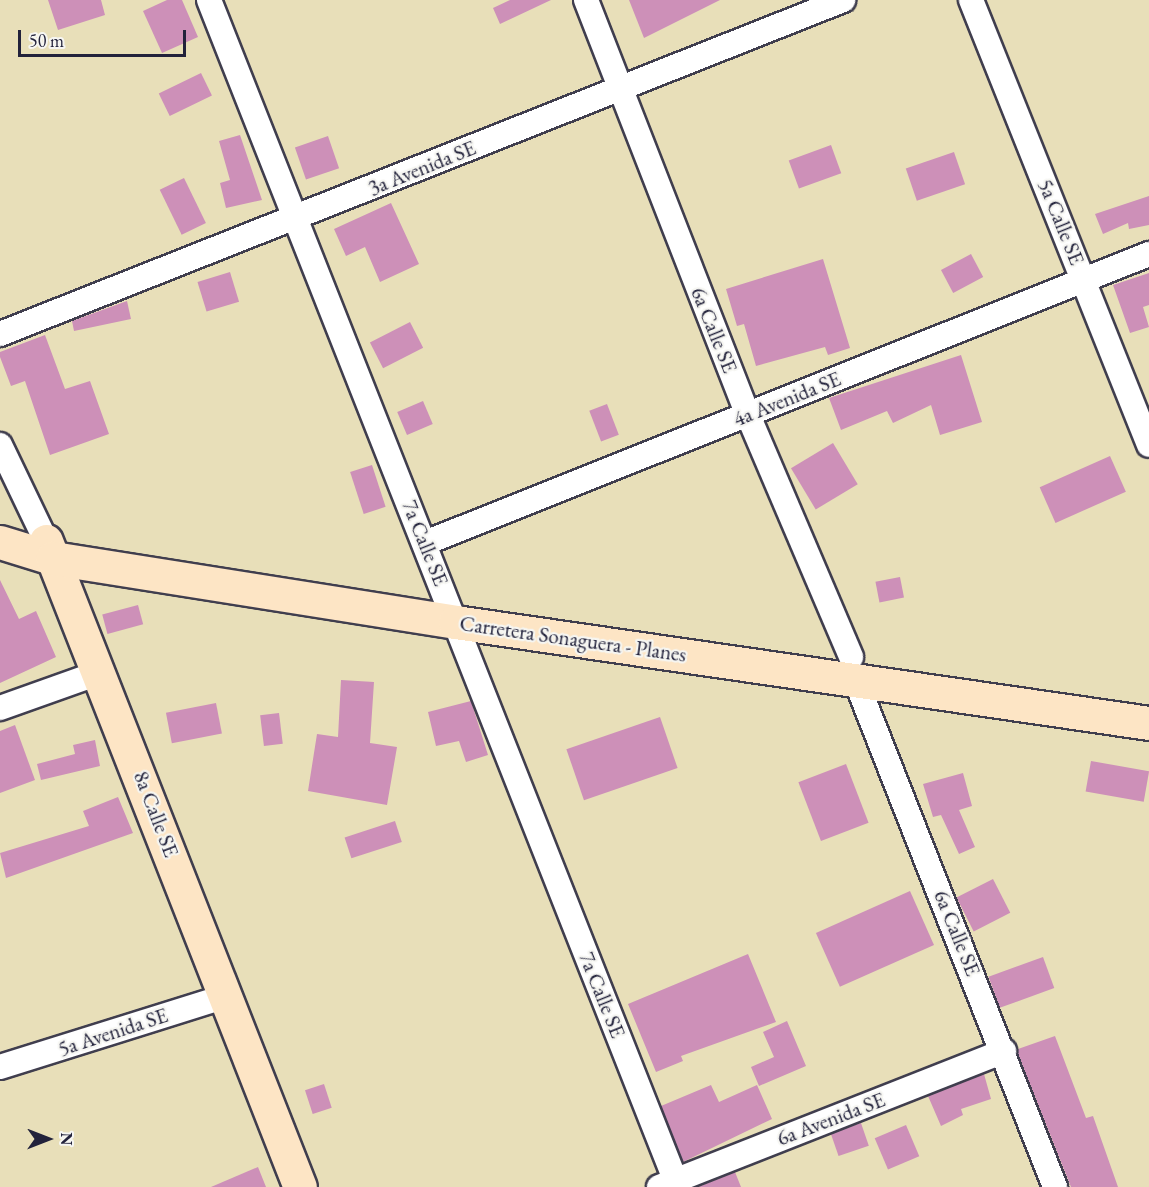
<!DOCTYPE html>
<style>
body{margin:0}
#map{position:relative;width:1149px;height:1187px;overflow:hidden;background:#e8dfb9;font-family:"EB Garamond",serif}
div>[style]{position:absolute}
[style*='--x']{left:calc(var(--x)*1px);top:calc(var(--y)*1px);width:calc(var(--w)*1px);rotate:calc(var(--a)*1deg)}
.building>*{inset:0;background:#cd90b8;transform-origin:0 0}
.roads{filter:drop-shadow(2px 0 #403e4e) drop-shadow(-2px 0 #403e4e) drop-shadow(0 2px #403e4e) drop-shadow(0 -2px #403e4e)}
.street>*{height:24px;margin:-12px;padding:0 12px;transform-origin:12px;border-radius:12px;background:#fff}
.secondary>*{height:33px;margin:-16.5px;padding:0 16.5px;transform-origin:16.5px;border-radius:16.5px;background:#fde5c5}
span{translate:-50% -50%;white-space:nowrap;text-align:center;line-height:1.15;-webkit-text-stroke:4.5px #f6f6f2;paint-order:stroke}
.street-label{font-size:21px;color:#22223b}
.north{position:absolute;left:18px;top:1109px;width:60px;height:60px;-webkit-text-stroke:4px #f6f6f2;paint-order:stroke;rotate:90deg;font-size:16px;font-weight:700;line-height:24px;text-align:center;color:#22223b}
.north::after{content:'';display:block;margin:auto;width:21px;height:27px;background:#22223b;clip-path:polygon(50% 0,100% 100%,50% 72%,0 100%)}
.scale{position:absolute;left:18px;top:30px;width:168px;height:27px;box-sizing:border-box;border:3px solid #22223b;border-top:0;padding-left:8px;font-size:18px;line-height:21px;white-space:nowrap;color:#22223b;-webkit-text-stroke:4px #f6f6f2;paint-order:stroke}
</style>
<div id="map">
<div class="building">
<i style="clip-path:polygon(48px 0,101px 0,105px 15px,58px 30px)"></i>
<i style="clip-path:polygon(167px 0,182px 0,198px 37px,162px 53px,143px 11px)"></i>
<i style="clip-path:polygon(510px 0,551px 0,500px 24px,493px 8px)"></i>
<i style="clip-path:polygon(629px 0,720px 0,644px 38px)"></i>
<i style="left:201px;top:73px;width:25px;height:47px;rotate:64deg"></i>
<i style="clip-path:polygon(240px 135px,262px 200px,226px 208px,220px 183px,230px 180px,219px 141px)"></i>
<i style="left:328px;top:136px;width:34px;height:35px;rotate:71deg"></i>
<i style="left:831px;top:145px;width:30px;height:45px;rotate:70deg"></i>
<i style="left:954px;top:152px;width:34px;height:51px;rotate:71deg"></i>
<i style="left:184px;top:178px;width:50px;height:27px;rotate:64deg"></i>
<i style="clip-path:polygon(1149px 196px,1149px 225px,1129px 229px,1128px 223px,1103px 234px,1095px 214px)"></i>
<i style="clip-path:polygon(391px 203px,419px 264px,380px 282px,365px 247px,346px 256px,334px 229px)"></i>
<i style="left:971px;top:254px;width:26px;height:34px;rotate:62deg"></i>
<i style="clip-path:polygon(823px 259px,850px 348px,828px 355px,825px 347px,756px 366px,744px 324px,737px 326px,726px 289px)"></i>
<i style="left:230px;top:272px;width:31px;height:34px;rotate:73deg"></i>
<i style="clip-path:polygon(1149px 273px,1149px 305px,1143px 307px,1149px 327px,1130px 333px,1113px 285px)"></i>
<i style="clip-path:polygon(127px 301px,131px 319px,74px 331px,72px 321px)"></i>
<i style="left:410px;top:322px;width:29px;height:45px;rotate:63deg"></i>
<i style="clip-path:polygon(45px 335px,65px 389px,90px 381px,109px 434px,50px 455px,25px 381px,11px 386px,0 357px,0 352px)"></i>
<i style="clip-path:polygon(961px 355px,982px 422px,940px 435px,931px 405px,893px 423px,887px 411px,841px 430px,829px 398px)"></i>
<i style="left:423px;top:401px;width:25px;height:28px;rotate:67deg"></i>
<i style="left:607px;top:404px;width:33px;height:19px;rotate:69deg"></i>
<i style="left:833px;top:443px;width:48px;height:49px;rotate:59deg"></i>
<i style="left:1110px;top:456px;width:39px;height:77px;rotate:66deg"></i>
<i style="left:372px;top:465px;width:44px;height:23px;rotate:72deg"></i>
<i style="left:900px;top:577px;width:21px;height:25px;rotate:79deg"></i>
<i style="clip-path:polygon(0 580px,19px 619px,36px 611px,56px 657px,0 683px)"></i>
<i style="left:138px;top:605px;width:20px;height:37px;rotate:75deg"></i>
<i style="clip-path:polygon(341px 680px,374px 682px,370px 743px,397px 747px,387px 805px,308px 791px,317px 734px,338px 737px)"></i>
<i style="clip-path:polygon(471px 701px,488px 755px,466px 762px,459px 741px,436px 746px,428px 712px)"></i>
<i style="left:216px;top:703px;width:31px;height:51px;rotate:79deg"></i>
<i style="left:279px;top:713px;width:31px;height:19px;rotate:83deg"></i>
<i style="left:660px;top:717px;width:54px;height:99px;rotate:71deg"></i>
<i style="clip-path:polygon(15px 725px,35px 780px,0 793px,0 731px)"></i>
<i style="clip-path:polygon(95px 740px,100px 766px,41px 780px,37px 764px,75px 754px,73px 745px)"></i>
<i style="left:1091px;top:761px;width:59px;height:31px;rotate:10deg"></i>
<i style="left:846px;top:764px;width:63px;height:51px;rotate:69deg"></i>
<i style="clip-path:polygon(963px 773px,972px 806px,959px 810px,975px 847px,959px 854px,941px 815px,933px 817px,923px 784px)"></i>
<i style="clip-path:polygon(118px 797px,133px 833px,6px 878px,0 853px,89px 826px,83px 811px)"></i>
<i style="left:395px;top:821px;width:22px;height:53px;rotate:72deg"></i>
<i style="left:993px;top:879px;width:38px;height:41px;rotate:63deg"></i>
<i style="left:910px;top:891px;width:59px;height:103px;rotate:66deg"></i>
<i style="clip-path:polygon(748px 954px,776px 1022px,681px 1056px,683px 1061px,656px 1072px,628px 1004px)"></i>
<i style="left:1043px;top:957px;width:33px;height:58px;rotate:70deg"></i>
<i style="clip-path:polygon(787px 1021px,806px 1066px,759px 1086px,751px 1067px,774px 1057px,763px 1032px)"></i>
<i style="clip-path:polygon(1055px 1036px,1086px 1118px,1093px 1116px,1118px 1187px,1071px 1187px,1018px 1054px,1018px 1049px)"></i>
<i style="clip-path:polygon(984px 1074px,991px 1099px,961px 1109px,963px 1115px,941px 1126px,928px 1096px)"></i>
<i style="left:324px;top:1084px;width:25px;height:20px;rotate:72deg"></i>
<i style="clip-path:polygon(711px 1085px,719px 1102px,757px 1085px,772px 1119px,683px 1162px,661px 1106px)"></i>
<i style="left:861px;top:1123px;width:24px;height:32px;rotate:71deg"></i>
<i style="left:906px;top:1125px;width:34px;height:34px;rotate:67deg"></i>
<i style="clip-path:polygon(258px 1167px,266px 1187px,211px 1187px)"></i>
<i style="clip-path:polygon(735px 1172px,741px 1187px,698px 1187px)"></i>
</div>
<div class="roads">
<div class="street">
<i style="--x:209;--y:0;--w:1276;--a:68.44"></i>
<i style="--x:586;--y:0;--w:445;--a:68.7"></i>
<i style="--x:748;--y:415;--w:263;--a:66.9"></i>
<i style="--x:971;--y:0;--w:479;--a:68.2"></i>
<i style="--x:0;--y:334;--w:907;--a:-21.61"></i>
<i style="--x:0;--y:445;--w:106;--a:64.4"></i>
<i style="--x:425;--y:543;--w:780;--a:-21.76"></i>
<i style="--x:856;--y:681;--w:544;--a:68.53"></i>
<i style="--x:0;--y:708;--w:107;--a:-19.6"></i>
<i style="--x:0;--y:1067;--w:237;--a:-17.4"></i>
<i style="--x:659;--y:1187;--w:371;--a:-21.5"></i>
</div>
<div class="secondary">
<i style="--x:46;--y:541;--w:694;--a:68.54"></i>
<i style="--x:0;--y:542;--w:54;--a:17.1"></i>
<i style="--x:52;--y:558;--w:408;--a:9"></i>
<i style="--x:455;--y:622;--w:701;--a:8.28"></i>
</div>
</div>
<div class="street-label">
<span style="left:422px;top:168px;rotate:-22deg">3a Avenida SE</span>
<span style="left:1061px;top:222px;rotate:68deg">5a Calle SE</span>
<span style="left:714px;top:330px;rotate:68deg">6a Calle SE</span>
<span style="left:787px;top:399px;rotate:-22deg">4a Avenida SE</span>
<span style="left:425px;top:543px;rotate:68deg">7a Calle SE</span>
<span style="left:573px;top:639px;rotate:8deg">Carretera Sonaguera - Planes</span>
<span style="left:156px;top:814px;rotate:69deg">8a Calle SE</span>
<span style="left:957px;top:933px;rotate:68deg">6a Calle SE</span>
<span style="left:602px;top:995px;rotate:68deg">7a Calle SE</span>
<span style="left:113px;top:1032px;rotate:-18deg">5a Avenida SE</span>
<span style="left:831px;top:1119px;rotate:-21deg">6a Avenida SE</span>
</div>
<div class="north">N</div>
<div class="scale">50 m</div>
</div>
